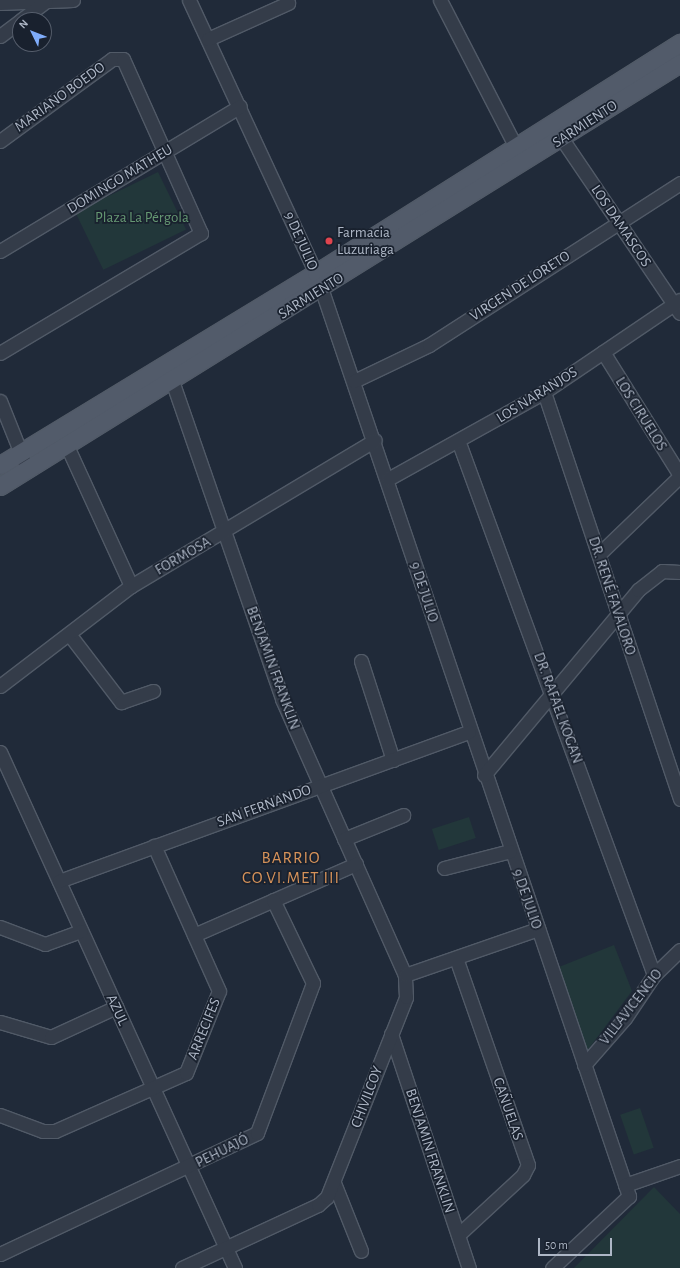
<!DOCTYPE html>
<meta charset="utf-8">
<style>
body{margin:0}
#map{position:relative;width:680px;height:1268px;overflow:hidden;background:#202a39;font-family:"Alegreya Sans",sans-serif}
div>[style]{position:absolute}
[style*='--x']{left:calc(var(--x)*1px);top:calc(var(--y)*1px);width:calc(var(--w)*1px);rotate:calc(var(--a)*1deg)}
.green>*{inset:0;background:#22373a;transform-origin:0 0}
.roads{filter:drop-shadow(1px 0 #515a67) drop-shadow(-1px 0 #515a67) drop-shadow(0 1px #515a67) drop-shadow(0 -1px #515a67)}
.minor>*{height:13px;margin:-6.5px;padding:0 6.5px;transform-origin:6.5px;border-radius:6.5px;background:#343c49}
.major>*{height:17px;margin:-8.5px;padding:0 8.5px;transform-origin:8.5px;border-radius:8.5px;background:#525b6a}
.dots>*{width:11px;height:11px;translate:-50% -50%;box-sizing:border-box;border:2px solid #19212e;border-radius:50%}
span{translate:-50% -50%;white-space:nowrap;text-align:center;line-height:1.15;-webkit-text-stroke:3.5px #19212e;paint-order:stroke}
.street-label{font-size:15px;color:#aeb7c6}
.park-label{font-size:15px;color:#659772}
.poi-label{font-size:15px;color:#aeb7c6}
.left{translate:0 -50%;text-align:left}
.quarter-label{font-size:17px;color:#d69259;letter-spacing:1px}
.north{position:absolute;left:12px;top:12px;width:40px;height:40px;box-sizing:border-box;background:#19212e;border:1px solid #555d6b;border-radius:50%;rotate:313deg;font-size:11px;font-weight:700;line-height:16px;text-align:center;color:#aeb7c6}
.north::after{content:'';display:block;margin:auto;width:14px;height:18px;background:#7facfa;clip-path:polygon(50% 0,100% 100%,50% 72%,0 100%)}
.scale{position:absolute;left:538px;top:1238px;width:74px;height:18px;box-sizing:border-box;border:2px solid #aeb7c6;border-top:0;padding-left:5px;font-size:12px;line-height:14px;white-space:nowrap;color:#aeb7c6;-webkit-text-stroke:3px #19212e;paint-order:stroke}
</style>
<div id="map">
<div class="green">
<i style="left:158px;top:172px;width:64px;height:92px;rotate:64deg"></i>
<i style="left:469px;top:817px;width:22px;height:39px;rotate:72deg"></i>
<i style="clip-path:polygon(614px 945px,632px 991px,584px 1055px,554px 969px)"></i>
<i style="left:640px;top:1108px;width:42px;height:21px;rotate:71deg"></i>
<i style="clip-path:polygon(654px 1187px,680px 1214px,680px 1268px,574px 1268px)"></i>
</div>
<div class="roads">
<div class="minor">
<i style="--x:189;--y:0;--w:301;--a:65.1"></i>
<i style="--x:316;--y:273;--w:975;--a:71.27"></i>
<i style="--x:629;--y:1196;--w:105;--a:136.9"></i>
<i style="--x:440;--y:0;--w:165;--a:62.7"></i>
<i style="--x:0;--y:3;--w:73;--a:-2.4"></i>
<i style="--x:21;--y:20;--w:31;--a:-37"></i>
<i style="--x:0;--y:36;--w:25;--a:-37"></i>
<i style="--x:208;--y:39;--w:88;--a:-24.2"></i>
<i style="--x:562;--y:139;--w:210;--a:55.9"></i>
<i style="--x:0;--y:141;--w:139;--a:-36.2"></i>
<i style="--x:112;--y:59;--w:11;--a:0"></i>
<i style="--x:123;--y:59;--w:191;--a:65.9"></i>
<i style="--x:201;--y:233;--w:234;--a:149.2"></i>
<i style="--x:0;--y:251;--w:280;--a:-31.1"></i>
<i style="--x:603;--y:352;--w:145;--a:58"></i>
<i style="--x:169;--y:372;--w:346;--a:70.9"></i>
<i style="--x:282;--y:699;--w:302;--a:66"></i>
<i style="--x:354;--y:381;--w:83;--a:-25.6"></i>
<i style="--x:429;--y:345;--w:299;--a:-32.8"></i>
<i style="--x:544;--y:392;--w:429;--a:71.5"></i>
<i style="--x:0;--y:401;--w:65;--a:68.2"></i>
<i style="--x:459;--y:443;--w:567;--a:69.87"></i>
<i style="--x:67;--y:446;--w:154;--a:65.4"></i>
<i style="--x:388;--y:479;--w:179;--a:-29.1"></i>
<i style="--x:544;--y:392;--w:164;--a:-34.1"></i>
<i style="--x:599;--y:554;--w:112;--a:-43.9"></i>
<i style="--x:69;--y:634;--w:86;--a:52.6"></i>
<i style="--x:121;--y:702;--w:34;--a:-19"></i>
<i style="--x:361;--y:661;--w:104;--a:72.1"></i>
<i style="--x:0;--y:686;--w:165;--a:-37.4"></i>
<i style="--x:131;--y:586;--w:284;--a:-30.9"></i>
<i style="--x:0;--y:752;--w:567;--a:65.51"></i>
<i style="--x:484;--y:775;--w:241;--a:-50.2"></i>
<i style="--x:638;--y:590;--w:31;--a:-38"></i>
<i style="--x:662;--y:571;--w:18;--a:3"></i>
<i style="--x:344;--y:839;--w:64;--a:-22.1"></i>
<i style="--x:444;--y:868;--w:68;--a:-14.4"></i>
<i style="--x:59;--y:881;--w:436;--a:-20"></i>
<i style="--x:0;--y:927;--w:48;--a:20.7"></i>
<i style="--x:45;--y:944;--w:38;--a:-20"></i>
<i style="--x:194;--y:935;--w:177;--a:-23.7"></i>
<i style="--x:456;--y:958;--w:219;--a:70.8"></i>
<i style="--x:528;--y:1165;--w:11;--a:117"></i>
<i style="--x:523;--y:1175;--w:88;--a:137.3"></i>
<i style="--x:0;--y:1022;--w:53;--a:16.4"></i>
<i style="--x:51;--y:1037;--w:72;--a:-24.8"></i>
<i style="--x:391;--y:1034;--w:247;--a:71.6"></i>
<i style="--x:584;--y:1065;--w:62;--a:-48.9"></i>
<i style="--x:625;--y:1018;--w:52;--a:-56"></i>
<i style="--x:654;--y:975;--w:36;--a:-44"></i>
<i style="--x:0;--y:1115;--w:46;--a:20.4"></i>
<i style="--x:43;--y:1131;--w:12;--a:0"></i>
<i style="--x:55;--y:1131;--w:143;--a:-23.9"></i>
<i style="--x:186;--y:1073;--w:88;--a:-68.1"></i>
<i style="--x:219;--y:991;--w:159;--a:-114.1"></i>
<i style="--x:334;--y:1183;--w:73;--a:68.3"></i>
<i style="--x:625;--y:1185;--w:58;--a:-19.1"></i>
<i style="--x:0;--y:1254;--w:284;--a:-25.2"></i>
<i style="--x:257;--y:1133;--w:160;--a:-69.5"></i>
<i style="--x:313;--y:983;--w:92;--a:-115.7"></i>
<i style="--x:182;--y:1268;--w:150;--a:-24.9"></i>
<i style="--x:318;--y:1205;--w:12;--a:-42"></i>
<i style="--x:327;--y:1197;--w:215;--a:-68.4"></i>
<i style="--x:406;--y:997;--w:22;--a:-93"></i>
<i style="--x:405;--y:975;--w:141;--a:-19.1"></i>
</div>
<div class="major">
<i style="--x:0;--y:465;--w:370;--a:-31.3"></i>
<i style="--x:316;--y:273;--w:431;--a:-32.3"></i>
<i style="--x:0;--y:486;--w:801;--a:-31.88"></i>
</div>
</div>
<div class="dots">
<i style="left:329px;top:241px;background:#e0444e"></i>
</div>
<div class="street-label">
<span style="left:60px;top:97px;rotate:-36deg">MARIANO BOEDO</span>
<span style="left:585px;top:124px;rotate:-33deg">SARMIENTO</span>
<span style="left:120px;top:179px;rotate:-31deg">DOMINGO MATHEU</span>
<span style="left:621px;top:226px;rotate:56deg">LOS DAMASCOS</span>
<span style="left:301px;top:241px;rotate:66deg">9 DE JULIO</span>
<span style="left:520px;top:286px;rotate:-33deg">VIRGEN DE LORETO</span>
<span style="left:311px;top:296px;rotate:-32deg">SARMIENTO</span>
<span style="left:537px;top:395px;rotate:-32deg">LOS NARANJOS</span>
<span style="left:641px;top:414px;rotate:58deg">LOS CIRUELOS</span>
<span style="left:183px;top:556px;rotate:-30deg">FORMOSA</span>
<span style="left:424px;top:592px;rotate:72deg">9 DE JULIO</span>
<span style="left:612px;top:596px;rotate:72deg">DR. RENÉ FAVALORO</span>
<span style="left:273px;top:668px;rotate:70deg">BENJAMIN FRANKLIN</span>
<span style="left:558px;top:708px;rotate:70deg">DR. RAFAEL KOGAN</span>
<span style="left:264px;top:806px;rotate:-20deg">SAN FERNANDO</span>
<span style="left:527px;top:899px;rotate:71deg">9 DE JULIO</span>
<span style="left:631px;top:1007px;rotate:-52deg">VILLAVICENCIO</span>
<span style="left:117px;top:1010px;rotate:65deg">AZUL</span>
<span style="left:204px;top:1029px;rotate:-68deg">ARRECIFES</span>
<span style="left:367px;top:1097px;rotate:-69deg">CHIVILCOY</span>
<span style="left:508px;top:1109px;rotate:71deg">CAÑUELAS</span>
<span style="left:222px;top:1151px;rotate:-26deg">PEHUAJÓ</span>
<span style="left:430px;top:1151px;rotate:72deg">BENJAMIN FRANKLIN</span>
</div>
<div class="park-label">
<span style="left:142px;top:218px">Plaza La Pérgola</span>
</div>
<div class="poi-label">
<span class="left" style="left:337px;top:241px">Farmacia<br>Luzuriaga</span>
</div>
<div class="quarter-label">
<span style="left:291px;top:868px">BARRIO<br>CO.VI.MET III</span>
</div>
<div class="north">N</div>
<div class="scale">50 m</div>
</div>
